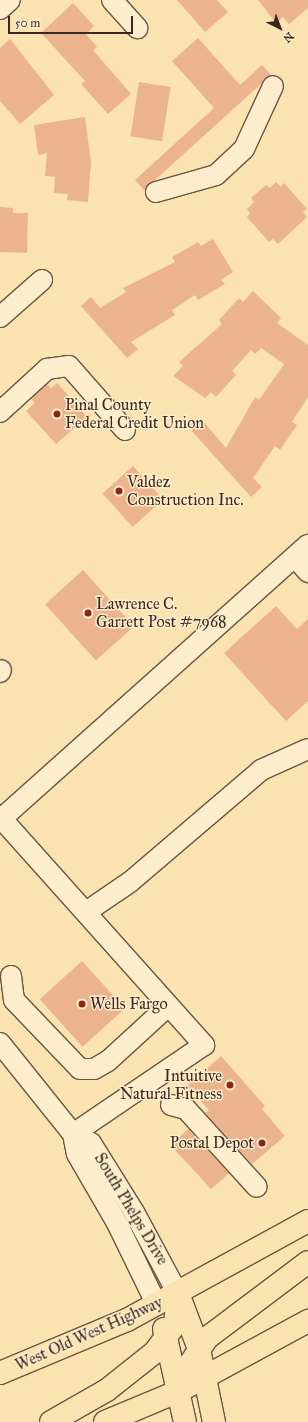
<!DOCTYPE html>
<style>
body{margin:0}
#map{position:relative;width:308px;height:1422px;overflow:hidden;background:#fae3b0;font-family:"IM FELL Great Primer",serif}
div>[style]{position:absolute}
[style*='--x']{left:calc(var(--x)*1px);top:calc(var(--y)*1px);width:calc(var(--w)*1px);rotate:calc(var(--a)*1deg)}
.building>*{inset:0;background:#ecb48e;transform-origin:0 0}
.roads{filter:drop-shadow(1px 0 #6a5642) drop-shadow(-1px 0 #6a5642) drop-shadow(0 1px #6a5642) drop-shadow(0 -1px #6a5642)}
.minor>*{height:20px;margin:-10px;padding:0 10px;transform-origin:10px;border-radius:10px;background:#fcedcc}
.major>*{height:22px;margin:-11px;padding:0 11px;transform-origin:11px;border-radius:11px;background:#fae3b0}
.dots>*{width:11px;height:11px;translate:-50% -50%;box-sizing:border-box;border:2px solid #fcedcc;border-radius:50%}
span{translate:-50% -50%;white-space:nowrap;text-align:center;line-height:1.15;-webkit-text-stroke:3px #fcedcc;paint-order:stroke}
.poi-label{font-size:16px;color:#3a271e}
.left{translate:0 -50%;text-align:left}
.right{translate:-100% -50%;text-align:right}
.street-label{font-size:16px;color:#3a271e}
.north{position:absolute;left:260px;top:8px;width:40px;height:40px;-webkit-text-stroke:3px #fcedcc;paint-order:stroke;rotate:138deg;font-size:11px;font-weight:700;line-height:16px;text-align:center;color:#3a271e}
.north::after{content:'';display:block;margin:auto;width:14px;height:18px;background:#3a271e;clip-path:polygon(50% 0,100% 100%,50% 72%,0 100%)}
.scale{position:absolute;left:8px;top:16px;width:125px;height:18px;box-sizing:border-box;border:2px solid #3a271e;border-top:0;padding-left:5px;font-size:12px;line-height:14px;white-space:nowrap;color:#3a271e;-webkit-text-stroke:3px #fcedcc;paint-order:stroke}
</style>
<div id="map">
<div class="building">
<i style="clip-path:polygon(177px 0,217px 0,228px 12px,205px 32px)"></i>
<i style="clip-path:polygon(258px 0,308px 0,308px 8px,289px 24px,283px 17px,276px 23px)"></i>
<i style="clip-path:polygon(73px 3px,94px 26px,86px 34px,97px 47px,93px 50px,131px 94px,108px 114px,81px 84px,85px 81px,41px 33px)"></i>
<i style="clip-path:polygon(198px 38px,240px 85px,262px 65px,271px 75px,144px 190px,135px 180px,214px 108px,172px 61px)"></i>
<i style="clip-path:polygon(10px 39px,54px 95px,20px 124px,0 101px,0 48px)"></i>
<i style="left:139px;top:82px;width:32px;height:55px;rotate:9deg"></i>
<i style="clip-path:polygon(85px 117px,91px 163px,88px 202px,67px 200px,68px 194px,54px 193px,55px 177px,45px 176px,47px 153px,38px 155px,34px 125px)"></i>
<i style="clip-path:polygon(276px 182px,281px 187px,284px 183px,307px 209px,303px 212px,307px 217px,278px 244px,273px 239px,269px 242px,247px 217px,250px 213px,247px 209px,254px 202px,251px 198px,266px 185px,270px 188px)"></i>
<i style="clip-path:polygon(0 207px,13px 208px,13px 213px,28px 213px,27px 253px,0 252px)"></i>
<i style="clip-path:polygon(213px 239px,233px 272px,221px 280px,225px 284px,198px 300px,195px 295px,172px 310px,175px 315px,131px 342px,138px 349px,127px 358px,81px 306px,91px 297px,100px 308px,126px 292px,123px 288px,175px 262px,172px 257px,198px 242px,201px 246px)"></i>
<i style="clip-path:polygon(253px 291px,281px 318px,277px 323px,308px 345px,308px 397px,292px 422px,297px 425px,280px 450px,275px 446px,253px 478px,262px 487px,251px 497px,191px 430px,202px 420px,226px 448px,255px 397px,259px 400px,284px 364px,261px 348px,255px 354px,251px 350px,232px 371px,236px 375px,216px 397px,211px 392px,205px 398px,173px 376px,183px 366px,179px 362px,222px 324px,219px 320px,239px 298px,243px 302px)"></i>
<i style="clip-path:polygon(57px 383px,87px 417px,56px 444px,26px 411px,35px 403px,31px 399px,47px 384px,51px 388px)"></i>
<i style="left:133px;top:466px;width:45px;height:41px;rotate:48deg"></i>
<i style="left:83px;top:570px;width:76px;height:51px;rotate:48deg"></i>
<i style="clip-path:polygon(276px 606px,297px 629px,308px 619px,308px 701px,286px 721px,224px 653px)"></i>
<i style="left:82px;top:961px;width:64px;height:57px;rotate:48deg"></i>
<i style="clip-path:polygon(221px 1056px,265px 1106px,262px 1109px,285px 1136px,252px 1164px,205px 1113px,209px 1110px,187px 1086px)"></i>
<i style="left:188px;top:1129px;width:60px;height:24px;rotate:47deg"></i>
</div>
<div class="roads">
<div class="minor">
<i style="--x:112;--y:0;--w:38;--a:48"></i>
<i style="--x:0;--y:9;--w:13;--a:-42"></i>
<i style="--x:156;--y:192;--w:62;--a:-15.8"></i>
<i style="--x:216;--y:175;--w:38;--a:-43"></i>
<i style="--x:244;--y:149;--w:69;--a:-65.3"></i>
<i style="--x:0;--y:317;--w:56;--a:-41.4"></i>
<i style="--x:0;--y:412;--w:64;--a:-42.5"></i>
<i style="--x:47;--y:369;--w:22;--a:-8"></i>
<i style="--x:69;--y:366;--w:85;--a:48.8"></i>
<i style="--x:295;--y:557;--w:20;--a:49"></i>
<i style="--x:0;--y:672;--w:2;--a:-63"></i>
<i style="--x:1;--y:818;--w:305;--a:48.2"></i>
<i style="--x:204;--y:1045;--w:158;--a:145.8"></i>
<i style="--x:0;--y:820;--w:413;--a:-41.8"></i>
<i style="--x:86;--y:912;--w:53;--a:-34.3"></i>
<i style="--x:130;--y:882;--w:172;--a:-40.5"></i>
<i style="--x:261;--y:770;--w:51;--a:-24.1"></i>
<i style="--x:11;--y:976;--w:24;--a:83"></i>
<i style="--x:14;--y:1000;--w:95;--a:46.3"></i>
<i style="--x:80;--y:1069;--w:14;--a:0"></i>
<i style="--x:94;--y:1069;--w:16;--a:-30"></i>
<i style="--x:108;--y:1061;--w:81;--a:-42.5"></i>
<i style="--x:0;--y:1043;--w:117;--a:51.3"></i>
<i style="--x:73;--y:1134;--w:20;--a:27"></i>
<i style="--x:91;--y:1143;--w:81;--a:58.1"></i>
<i style="--x:134;--y:1212;--w:93;--a:61.8"></i>
<i style="--x:171;--y:1105;--w:16;--a:15"></i>
<i style="--x:186;--y:1109;--w:105;--a:47.7"></i>
<i style="--x:73;--y:1134;--w:20;--a:79"></i>
<i style="--x:77;--y:1154;--w:80;--a:59.9"></i>
<i style="--x:117;--y:1223;--w:91;--a:64"></i>
</div>
<div class="major">
<i style="--x:179;--y:1296;--w:57;--a:69.3"></i>
<i style="--x:199;--y:1349;--w:75;--a:78.4"></i>
<i style="--x:164;--y:1329;--w:95;--a:77.3"></i>
<i style="--x:0;--y:1373;--w:138;--a:-22.7"></i>
<i style="--x:127;--y:1320;--w:206;--a:-28.7"></i>
<i style="--x:179;--y:1391;--w:26;--a:-69"></i>
<i style="--x:188;--y:1367;--w:35;--a:-57"></i>
<i style="--x:207;--y:1338;--w:126;--a:-37"></i>
<i style="--x:51;--y:1422;--w:64;--a:-29.7"></i>
<i style="--x:107;--y:1390;--w:61;--a:-38.4"></i>
<i style="--x:155;--y:1352;--w:34;--a:-54"></i>
<i style="--x:175;--y:1324;--w:30;--a:-84"></i>
<i style="--x:105;--y:1422;--w:80;--a:-22.7"></i>
<i style="--x:179;--y:1391;--w:147;--a:-28.5"></i>
</div>
</div>
<div class="dots">
<i style="left:57px;top:414px;background:#8f2418"></i>
<i style="left:119px;top:491px;background:#8f2418"></i>
<i style="left:88px;top:613px;background:#8f2418"></i>
<i style="left:82px;top:1004px;background:#8f2418"></i>
<i style="left:230px;top:1085px;background:#8f2418"></i>
<i style="left:262px;top:1143px;background:#8f2418"></i>
</div>
<div class="poi-label">
<span class="left" style="left:65px;top:414px">Pinal County<br>Federal Credit Union</span>
<span class="left" style="left:127px;top:491px">Valdez<br>Construction Inc.</span>
<span class="left" style="left:96px;top:613px">Lawrence C.<br>Garrett Post #7968</span>
<span class="left" style="left:90px;top:1004px">Wells Fargo</span>
<span class="right" style="left:222px;top:1085px">Intuitive<br>Natural Fitness</span>
<span class="right" style="left:254px;top:1143px">Postal Depot</span>
</div>
<div class="street-label">
<span style="left:131px;top:1209px;rotate:59deg">South Phelps Drive</span>
<span style="left:89px;top:1334px;rotate:-24deg">West Old West Highway</span>
</div>
<div class="north">N</div>
<div class="scale">50 m</div>
</div>
